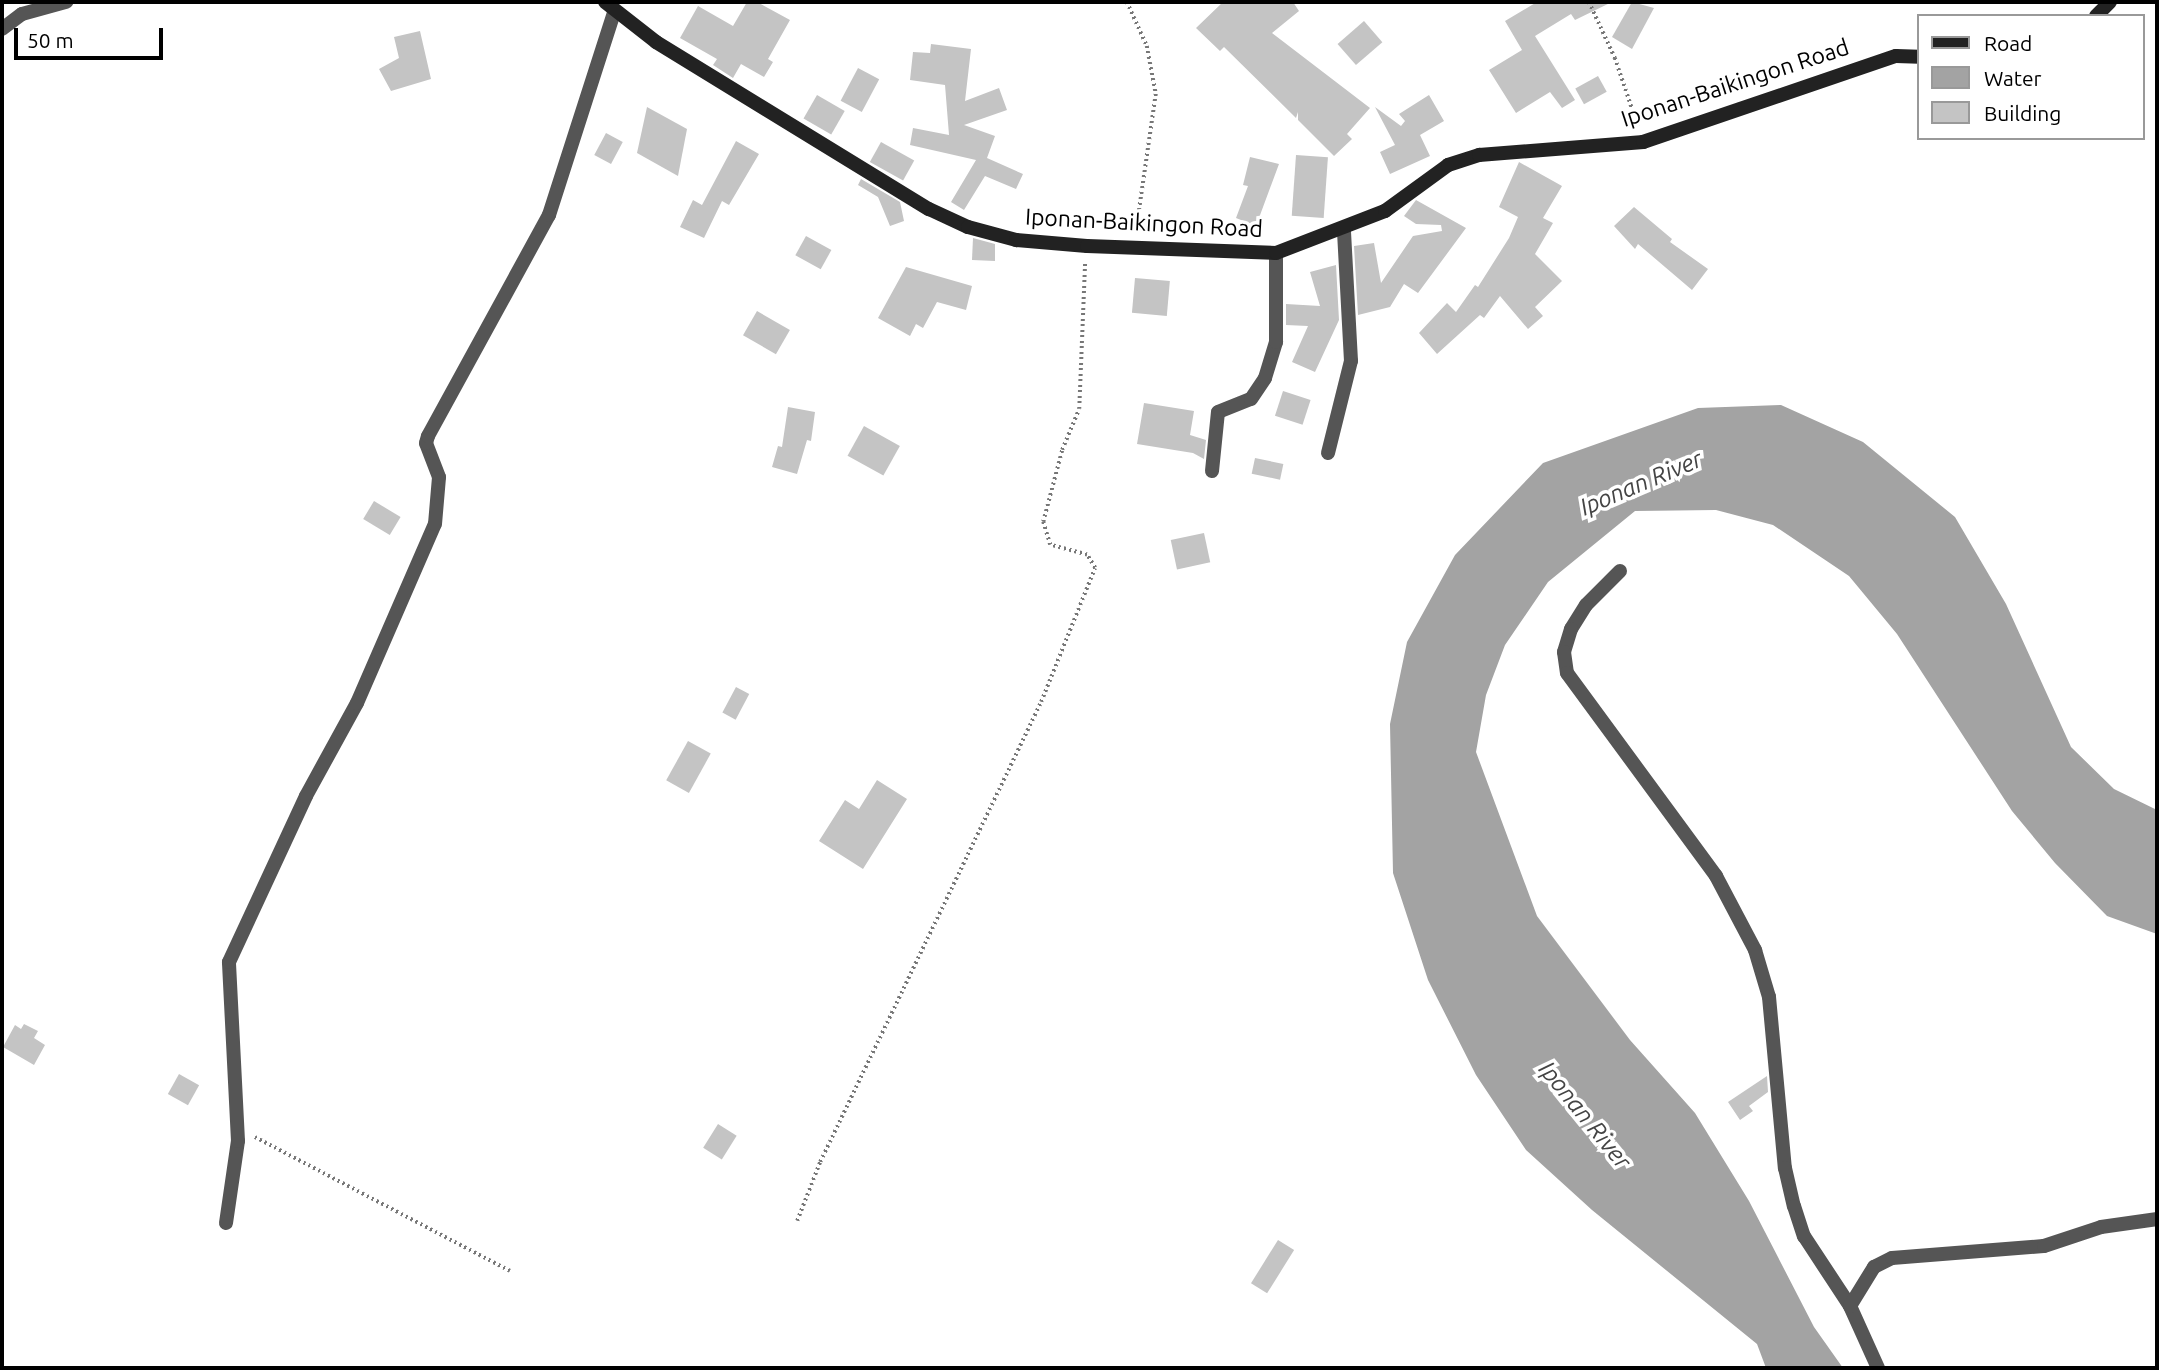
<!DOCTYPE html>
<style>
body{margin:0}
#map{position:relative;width:2159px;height:1370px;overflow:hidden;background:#fff;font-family:Ubuntu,sans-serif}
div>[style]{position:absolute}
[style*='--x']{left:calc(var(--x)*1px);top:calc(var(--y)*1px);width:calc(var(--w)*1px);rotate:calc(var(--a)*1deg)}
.water>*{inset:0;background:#a3a3a3}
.building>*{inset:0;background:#c4c4c4;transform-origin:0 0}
.path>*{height:3.5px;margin-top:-1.75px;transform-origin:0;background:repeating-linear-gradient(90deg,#777 0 2px,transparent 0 5.5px)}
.street>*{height:14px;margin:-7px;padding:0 7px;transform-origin:7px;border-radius:7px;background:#555}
.secondary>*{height:14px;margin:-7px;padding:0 7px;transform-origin:7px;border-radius:7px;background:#222}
span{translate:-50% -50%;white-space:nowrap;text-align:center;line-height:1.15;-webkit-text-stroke:7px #fff;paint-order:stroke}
.street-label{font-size:23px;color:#000}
.water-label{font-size:24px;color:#444;font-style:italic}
.frame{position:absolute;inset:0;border:4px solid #000;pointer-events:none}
.legend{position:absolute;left:1917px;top:14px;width:228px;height:126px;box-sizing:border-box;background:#fff;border:2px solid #999;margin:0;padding:9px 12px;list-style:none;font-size:21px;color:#000}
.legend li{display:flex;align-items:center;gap:14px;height:35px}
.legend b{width:35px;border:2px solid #999}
.scale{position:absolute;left:14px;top:28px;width:149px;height:32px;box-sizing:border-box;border:4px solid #000;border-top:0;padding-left:9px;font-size:21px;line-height:24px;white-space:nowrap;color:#000;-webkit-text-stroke:5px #fff;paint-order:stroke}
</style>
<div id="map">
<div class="water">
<i style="clip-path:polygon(1781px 405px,1863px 442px,1955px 517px,2006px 604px,2071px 747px,2114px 789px,2157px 810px,2157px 934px,2107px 916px,2055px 863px,2012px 811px,1897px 634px,1849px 576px,1773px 525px,1716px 510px,1635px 511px,1548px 582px,1505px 645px,1486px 695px,1476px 752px,1537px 916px,1630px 1040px,1695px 1113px,1749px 1201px,1814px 1327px,1843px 1368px,1766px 1368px,1757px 1344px,1592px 1210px,1526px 1150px,1476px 1075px,1428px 980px,1393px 873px,1390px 724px,1407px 642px,1455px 555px,1543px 463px,1698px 408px)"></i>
</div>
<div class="building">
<i style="clip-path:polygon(747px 2px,757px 2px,790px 20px,768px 59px,773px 62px,764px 77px,741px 64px,733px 78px,713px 65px,717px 59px,680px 38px,698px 6px,733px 26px)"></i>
<i style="clip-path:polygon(1223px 2px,1293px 2px,1299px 11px,1272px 33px,1370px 108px,1347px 134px,1352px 139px,1334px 156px,1298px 120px,1298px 112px,1296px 118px,1224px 47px,1220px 51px,1196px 28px)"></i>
<i style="clip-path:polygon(1537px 2px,1612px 2px,1575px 20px,1571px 14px,1535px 36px,1575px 100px,1562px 108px,1550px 92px,1516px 113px,1489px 70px,1522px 50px,1505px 21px)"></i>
<i style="clip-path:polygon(1632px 2px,1654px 8px,1632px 49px,1612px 37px)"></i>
<i style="left:1364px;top:21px;width:28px;height:35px;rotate:49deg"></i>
<i style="clip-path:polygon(420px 31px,431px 79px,391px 91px,379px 69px,399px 58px,394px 37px)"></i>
<i style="clip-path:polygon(931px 44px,971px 49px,965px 101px,999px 88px,1007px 110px,964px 125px,995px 136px,987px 158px,1023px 174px,1016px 189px,985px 176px,964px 210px,951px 202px,976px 160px,910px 145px,913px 128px,949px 135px,945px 85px,910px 80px,913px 52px,930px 53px)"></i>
<i style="left:858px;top:68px;width:24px;height:37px;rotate:28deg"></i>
<i style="left:1598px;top:76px;width:18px;height:26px;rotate:61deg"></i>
<i style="left:817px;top:95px;width:32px;height:27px;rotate:30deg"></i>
<i style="clip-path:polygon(1429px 95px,1444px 121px,1420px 135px,1430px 156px,1390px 174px,1380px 152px,1395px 145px,1375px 107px,1401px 126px,1405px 121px,1399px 114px)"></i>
<i style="clip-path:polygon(647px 107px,687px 129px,678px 176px,637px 153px)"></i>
<i style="left:606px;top:133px;width:19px;height:25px;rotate:28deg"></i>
<i style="clip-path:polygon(736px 141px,759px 154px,729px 205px,722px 201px,704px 238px,680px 227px,693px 200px,702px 205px)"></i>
<i style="left:881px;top:142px;width:38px;height:23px;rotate:29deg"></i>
<i style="left:1296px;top:155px;width:32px;height:61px;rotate:4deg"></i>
<i style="clip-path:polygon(1250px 157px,1279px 164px,1256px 226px,1236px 218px,1248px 186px,1243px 185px)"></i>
<i style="clip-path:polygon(1519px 162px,1562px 186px,1543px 218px,1553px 223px,1535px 254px,1562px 281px,1535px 307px,1543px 316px,1528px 329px,1500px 296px,1484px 318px,1480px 315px,1437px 354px,1419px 333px,1447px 303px,1456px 312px,1475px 285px,1478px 287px,1509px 238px,1518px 217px,1499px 207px)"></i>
<i style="clip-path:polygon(861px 179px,900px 202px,904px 221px,890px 226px,878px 197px,858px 185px)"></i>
<i style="clip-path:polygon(1416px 200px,1466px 228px,1418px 293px,1404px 284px,1390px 307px,1358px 315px,1354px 246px,1374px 243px,1381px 283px,1413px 236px,1442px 231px,1441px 225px,1416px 224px,1404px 216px)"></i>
<i style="clip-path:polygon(1634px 207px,1672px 239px,1670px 242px,1708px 269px,1692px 290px,1638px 244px,1635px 249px,1614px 226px)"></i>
<i style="left:806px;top:236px;width:29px;height:22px;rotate:29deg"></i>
<i style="clip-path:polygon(973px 238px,995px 244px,995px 261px,972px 260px)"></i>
<i style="clip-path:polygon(1336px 265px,1339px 320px,1315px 372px,1292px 362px,1308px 326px,1286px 325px,1286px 304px,1320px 306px,1310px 272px)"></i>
<i style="clip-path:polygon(906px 267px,972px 286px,966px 310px,937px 302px,923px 328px,916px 324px,910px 336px,878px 318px)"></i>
<i style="left:1135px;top:278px;width:35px;height:35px;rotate:5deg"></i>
<i style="left:757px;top:311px;width:38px;height:28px;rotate:30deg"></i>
<i style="left:1283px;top:391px;width:29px;height:26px;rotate:18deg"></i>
<i style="clip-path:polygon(1144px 403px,1194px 411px,1190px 435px,1206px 440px,1204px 459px,1193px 453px,1137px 444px)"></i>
<i style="clip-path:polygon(788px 407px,815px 412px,811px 441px,807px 440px,797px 474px,772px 467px,778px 446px,782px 447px)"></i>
<i style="left:864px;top:426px;width:41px;height:34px;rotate:29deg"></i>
<i style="left:1255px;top:458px;width:29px;height:16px;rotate:12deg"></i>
<i style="left:374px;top:501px;width:31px;height:21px;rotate:31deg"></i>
<i style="left:1204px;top:533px;width:30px;height:34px;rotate:78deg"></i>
<i style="left:736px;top:687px;width:15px;height:29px;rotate:28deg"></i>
<i style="left:688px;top:741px;width:26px;height:45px;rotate:29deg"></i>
<i style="clip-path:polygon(877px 780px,907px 799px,863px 869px,819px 841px,845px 800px,859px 809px)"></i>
<i style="clip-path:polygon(24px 1024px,38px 1031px,34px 1038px,45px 1045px,34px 1065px,3px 1047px,15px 1025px,21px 1029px)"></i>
<i style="left:179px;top:1074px;width:23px;height:23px;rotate:29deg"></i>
<i style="clip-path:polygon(1767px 1076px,1768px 1092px,1749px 1106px,1753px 1111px,1740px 1120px,1728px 1102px)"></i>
<i style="left:718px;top:1124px;width:22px;height:28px;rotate:32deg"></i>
<i style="left:1278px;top:1240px;width:19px;height:51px;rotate:32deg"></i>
</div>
<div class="path">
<i style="--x:1127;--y:2;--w:48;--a:65.6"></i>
<i style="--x:1147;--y:46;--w:49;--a:79.4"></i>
<i style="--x:1156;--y:94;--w:139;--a:98.2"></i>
<i style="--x:1589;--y:2;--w:62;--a:65.1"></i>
<i style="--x:1615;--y:58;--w:72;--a:71.3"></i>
<i style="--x:255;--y:1137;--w:288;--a:27.7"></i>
<i style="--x:797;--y:1221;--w:63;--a:-68.7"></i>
<i style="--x:820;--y:1162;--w:510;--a:-64.34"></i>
<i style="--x:1041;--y:702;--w:144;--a:-68.1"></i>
<i style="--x:1095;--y:568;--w:15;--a:-122"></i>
<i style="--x:1087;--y:555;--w:38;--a:-165"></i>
<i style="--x:1050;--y:545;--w:24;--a:-107"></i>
<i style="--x:1043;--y:522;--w:74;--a:-75.2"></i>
<i style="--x:1062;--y:450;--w:44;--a:-67.5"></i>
<i style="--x:1079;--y:409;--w:147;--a:-87.7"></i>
</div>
<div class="street">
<i style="--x:2;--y:29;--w:25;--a:-37"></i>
<i style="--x:22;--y:14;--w:46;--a:-15.3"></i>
<i style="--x:1328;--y:453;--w:95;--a:-76"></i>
<i style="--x:1351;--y:361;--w:131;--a:-93.1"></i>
<i style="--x:1212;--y:471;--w:59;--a:-84.2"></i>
<i style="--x:1218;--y:412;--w:35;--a:-22"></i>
<i style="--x:1251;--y:399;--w:25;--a:-56"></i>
<i style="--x:1265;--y:378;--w:38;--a:-73"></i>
<i style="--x:1276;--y:342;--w:89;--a:-90"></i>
<i style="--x:1620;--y:571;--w:48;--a:135"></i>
<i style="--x:1586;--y:605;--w:28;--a:122"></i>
<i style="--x:1571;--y:629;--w:24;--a:107"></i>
<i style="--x:1564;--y:652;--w:21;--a:82"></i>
<i style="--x:1567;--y:673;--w:252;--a:53.7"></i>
<i style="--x:1716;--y:876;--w:84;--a:62.2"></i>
<i style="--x:1755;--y:950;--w:49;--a:73.4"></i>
<i style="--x:1769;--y:997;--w:172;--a:84.7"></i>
<i style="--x:1785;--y:1168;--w:39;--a:77"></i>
<i style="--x:1794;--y:1206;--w:32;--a:72"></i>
<i style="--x:1804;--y:1236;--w:84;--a:56.7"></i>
<i style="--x:1850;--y:1306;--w:68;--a:65.7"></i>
<i style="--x:226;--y:1223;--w:83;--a:-81.7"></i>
<i style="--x:238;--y:1141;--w:179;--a:-92.9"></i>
<i style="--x:229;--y:962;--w:183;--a:-65.1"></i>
<i style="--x:306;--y:796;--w:106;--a:-61.3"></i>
<i style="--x:357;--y:703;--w:195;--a:-66.5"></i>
<i style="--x:435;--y:524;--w:47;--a:-85.1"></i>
<i style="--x:439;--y:477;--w:36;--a:-111"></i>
<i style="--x:426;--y:443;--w:7;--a:-74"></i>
<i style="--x:428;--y:436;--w:252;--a:-61.3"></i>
<i style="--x:549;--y:215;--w:215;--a:-72.2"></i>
<i style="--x:1850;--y:1306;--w:46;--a:-58.4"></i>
<i style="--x:1874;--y:1267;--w:20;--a:-27"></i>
<i style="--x:1892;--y:1258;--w:152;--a:-4.5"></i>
<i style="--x:2044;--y:1246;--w:60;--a:-18.4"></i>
<i style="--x:2101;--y:1227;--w:57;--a:-8.1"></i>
</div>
<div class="secondary">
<i style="--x:605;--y:2;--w:65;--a:38.1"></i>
<i style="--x:656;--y:42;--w:320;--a:31.5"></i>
<i style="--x:929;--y:209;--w:43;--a:24.8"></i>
<i style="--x:968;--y:227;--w:50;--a:15.2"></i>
<i style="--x:1016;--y:240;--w:71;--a:4.8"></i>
<i style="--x:1087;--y:246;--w:189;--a:2.1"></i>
<i style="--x:1276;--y:253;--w:117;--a:-21.1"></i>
<i style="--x:1385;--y:211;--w:78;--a:-36.1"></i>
<i style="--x:1448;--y:165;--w:33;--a:-18"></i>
<i style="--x:1479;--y:155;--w:165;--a:-4.5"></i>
<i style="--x:1643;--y:142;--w:267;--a:-18.8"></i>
<i style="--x:1896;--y:56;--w:23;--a:2"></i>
<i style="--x:2096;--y:16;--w:20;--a:-45"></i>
</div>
<div class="street-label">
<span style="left:1735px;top:83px;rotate:-18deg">Iponan-Baikingon Road</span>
<span style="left:1144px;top:223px;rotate:3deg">Iponan-Baikingon Road</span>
</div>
<div class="water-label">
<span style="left:1641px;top:483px;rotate:-23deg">Iponan River</span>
<span style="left:1585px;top:1115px;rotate:51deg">Iponan River</span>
</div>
<div class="frame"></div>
<ul class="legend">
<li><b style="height:9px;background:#222"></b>Road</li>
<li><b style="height:19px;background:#a3a3a3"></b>Water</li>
<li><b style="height:19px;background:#c4c4c4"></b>Building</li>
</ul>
<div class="scale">50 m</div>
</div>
